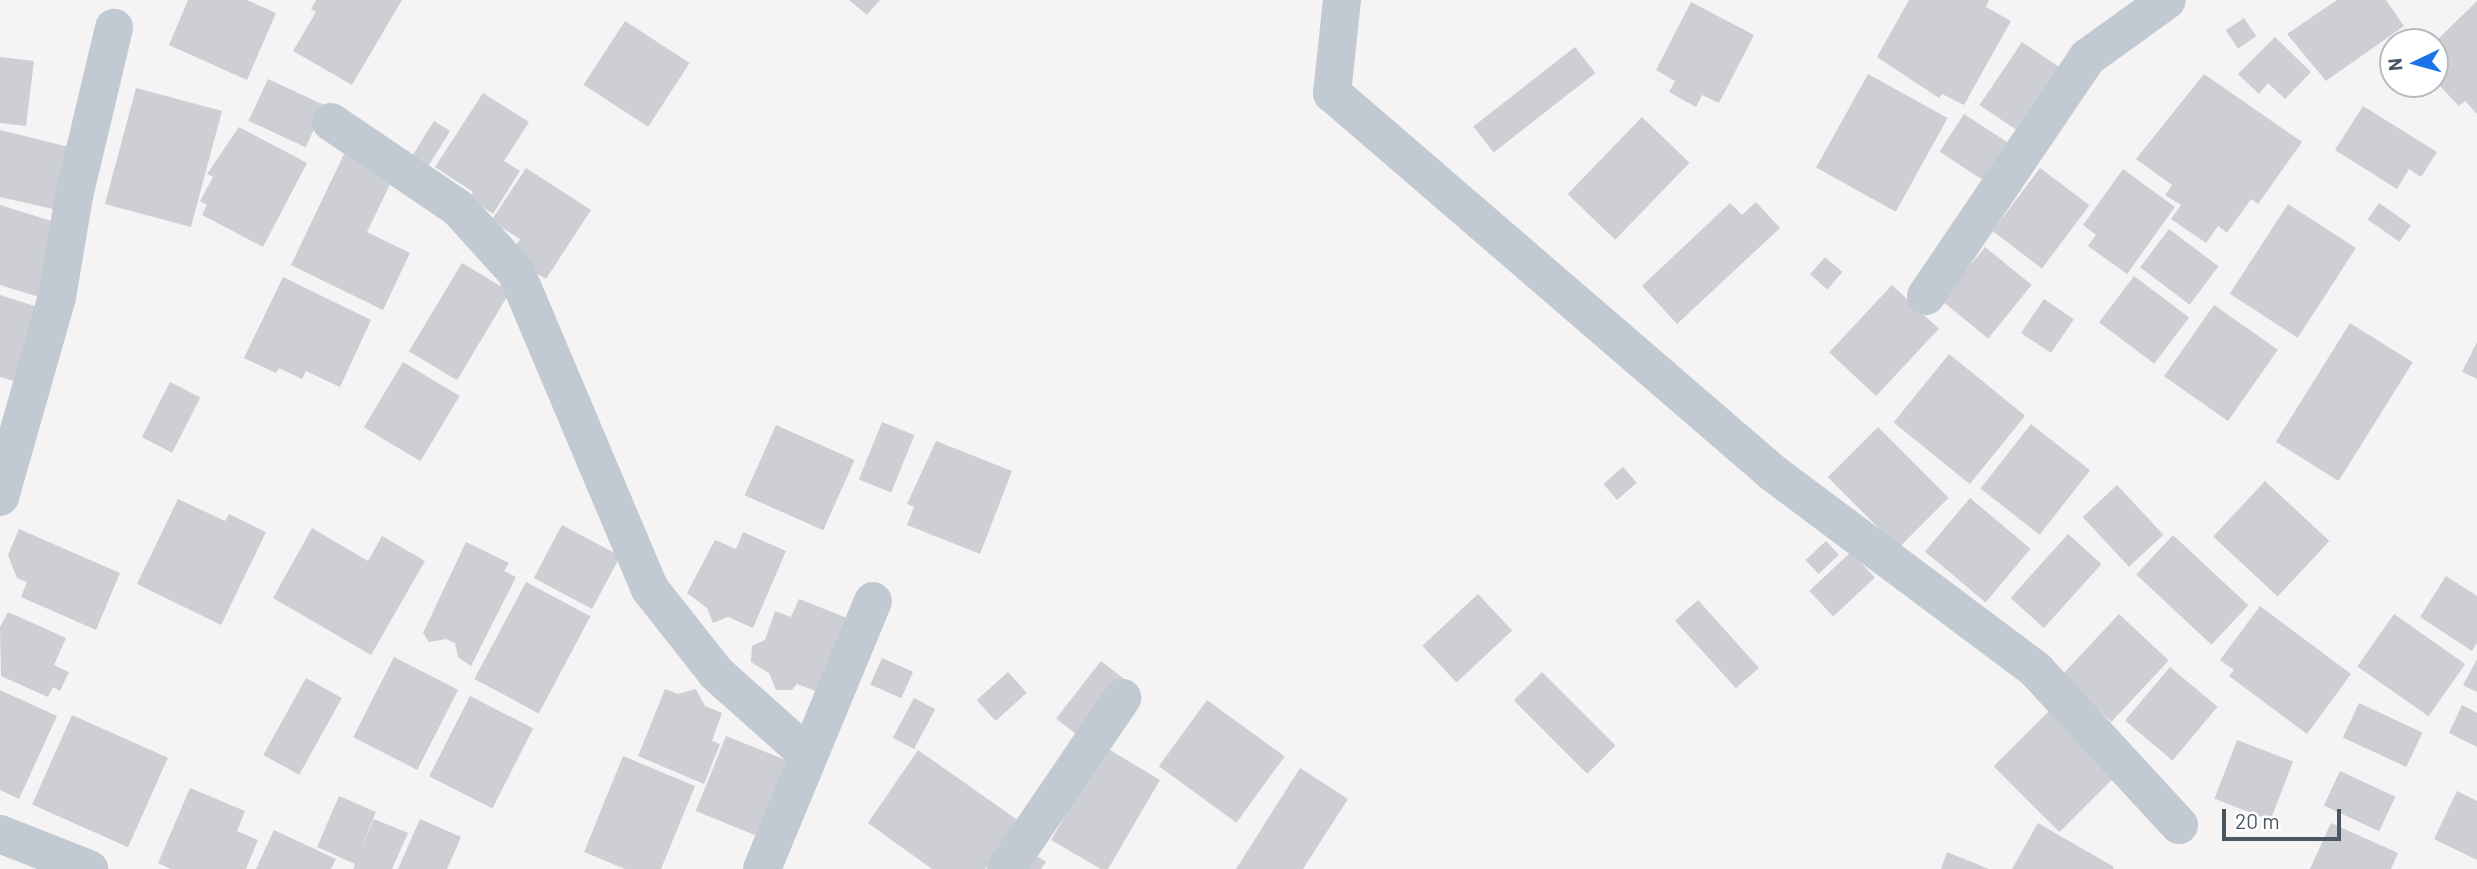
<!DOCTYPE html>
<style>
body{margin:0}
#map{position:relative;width:2477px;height:869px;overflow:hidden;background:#f5f3f3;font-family:Barlow,sans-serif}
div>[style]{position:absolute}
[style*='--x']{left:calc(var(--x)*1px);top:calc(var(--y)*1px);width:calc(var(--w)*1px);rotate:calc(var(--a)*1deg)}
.building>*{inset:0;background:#cdcfd5;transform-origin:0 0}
.minor>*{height:38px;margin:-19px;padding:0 19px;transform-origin:19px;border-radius:19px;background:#c1cad2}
span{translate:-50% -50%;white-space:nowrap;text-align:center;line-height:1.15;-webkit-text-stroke:5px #fff;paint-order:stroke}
.north{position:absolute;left:2379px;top:28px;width:70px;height:70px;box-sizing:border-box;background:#fff;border:2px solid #b7bbc0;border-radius:50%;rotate:265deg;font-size:19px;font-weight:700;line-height:28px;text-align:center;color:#4a5661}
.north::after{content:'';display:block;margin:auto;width:24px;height:32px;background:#1a73e8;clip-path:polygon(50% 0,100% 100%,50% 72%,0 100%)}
.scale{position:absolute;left:2222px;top:809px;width:119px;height:32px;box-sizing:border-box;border:4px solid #4a5661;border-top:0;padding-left:9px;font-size:21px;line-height:24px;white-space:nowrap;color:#4a5661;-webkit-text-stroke:5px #fff;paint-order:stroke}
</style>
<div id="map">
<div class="building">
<i style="clip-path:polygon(188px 0,247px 0,276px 13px,247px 80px,169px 45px)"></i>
<i style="clip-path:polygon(316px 0,402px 0,352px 85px,293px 51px,316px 12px,311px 9px)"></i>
<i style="clip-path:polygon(849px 0,880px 0,867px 15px)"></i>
<i style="clip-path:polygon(1909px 0,1989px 0,1986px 7px,2011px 21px,1964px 105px,1942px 94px,1939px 98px,1877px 57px)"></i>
<i style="clip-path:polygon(2337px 0,2386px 0,2404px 26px,2326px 81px,2287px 34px)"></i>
<i style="clip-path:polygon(2477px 1px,2477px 114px,2465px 101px,2459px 106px,2435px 81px,2435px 42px)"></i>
<i style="clip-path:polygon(1691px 2px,1754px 35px,1719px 103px,1702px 95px,1696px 107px,1669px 92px,1675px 81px,1656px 70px)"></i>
<i style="left:2244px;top:18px;width:22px;height:22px;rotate:56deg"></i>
<i style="left:625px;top:21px;width:77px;height:76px;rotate:33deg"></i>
<i style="clip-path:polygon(2275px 37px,2311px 72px,2285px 99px,2268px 83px,2259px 94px,2238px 74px)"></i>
<i style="left:2022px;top:42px;width:50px;height:76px;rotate:34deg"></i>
<i style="left:1575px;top:47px;width:33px;height:129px;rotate:52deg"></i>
<i style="clip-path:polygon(0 57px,34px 61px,26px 126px,0 123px)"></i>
<i style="left:1868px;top:74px;width:91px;height:107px;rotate:29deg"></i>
<i style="clip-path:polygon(2204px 74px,2302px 142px,2258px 204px,2251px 199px,2227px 233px,2218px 226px,2206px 243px,2171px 219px,2181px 205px,2165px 195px,2172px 185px,2136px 159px)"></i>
<i style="left:268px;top:79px;width:63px;height:46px;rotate:25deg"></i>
<i style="left:136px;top:88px;width:89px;height:120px;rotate:15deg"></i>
<i style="clip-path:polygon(483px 93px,529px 122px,504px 161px,520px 171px,493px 214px,470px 198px,473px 192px,435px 167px)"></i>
<i style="clip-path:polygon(2363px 106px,2437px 152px,2421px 177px,2409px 169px,2397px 189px,2335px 150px)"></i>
<i style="left:1964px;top:114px;width:54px;height:45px;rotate:33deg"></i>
<i style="left:1642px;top:117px;width:66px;height:107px;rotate:44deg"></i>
<i style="left:434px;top:121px;width:19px;height:40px;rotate:32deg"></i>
<i style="clip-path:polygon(239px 127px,307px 163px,263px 247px,202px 215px,207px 205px,200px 201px,213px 177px,207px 174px)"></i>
<i style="clip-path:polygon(0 130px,77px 149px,62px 211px,0 197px)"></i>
<i style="clip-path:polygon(345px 152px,394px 176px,367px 232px,410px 253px,383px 310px,291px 265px)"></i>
<i style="clip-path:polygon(526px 168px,591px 210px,546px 279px,523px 265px,513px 250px,520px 239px,491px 221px)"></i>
<i style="left:2040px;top:168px;width:62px;height:79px;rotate:37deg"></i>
<i style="clip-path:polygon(2123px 169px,2175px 207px,2127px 274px,2088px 246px,2096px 235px,2083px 225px)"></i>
<i style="clip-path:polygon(1756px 202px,1780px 228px,1677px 324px,1642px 286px,1730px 203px,1742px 215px)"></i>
<i style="left:2379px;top:203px;width:39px;height:20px;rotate:35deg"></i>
<i style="left:2288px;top:204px;width:81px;height:107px;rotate:33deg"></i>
<i style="clip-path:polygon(0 205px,61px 224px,39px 297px,0 285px)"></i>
<i style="left:2169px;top:229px;width:62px;height:48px;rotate:37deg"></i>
<i style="left:1985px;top:247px;width:60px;height:69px;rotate:39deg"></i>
<i style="left:1825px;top:257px;width:23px;height:23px;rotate:41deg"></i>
<i style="left:462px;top:263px;width:56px;height:103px;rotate:31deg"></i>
<i style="left:2134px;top:276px;width:69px;height:58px;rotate:37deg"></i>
<i style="clip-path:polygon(283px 277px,371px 320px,340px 387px,306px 371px,302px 379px,279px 368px,276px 373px,244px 358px)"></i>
<i style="left:1892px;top:285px;width:64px;height:92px;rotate:43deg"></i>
<i style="clip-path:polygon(0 295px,44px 309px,20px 383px,0 377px)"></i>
<i style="left:2044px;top:299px;width:36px;height:41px;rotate:34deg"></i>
<i style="left:2214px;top:305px;width:78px;height:87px;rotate:35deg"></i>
<i style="left:2350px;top:323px;width:74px;height:140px;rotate:32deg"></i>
<i style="clip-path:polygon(2477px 342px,2477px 379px,2462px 372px)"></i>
<i style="left:1949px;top:354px;width:98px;height:88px;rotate:39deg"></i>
<i style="left:403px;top:362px;width:66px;height:76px;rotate:31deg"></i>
<i style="left:170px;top:382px;width:34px;height:62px;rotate:27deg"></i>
<i style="left:882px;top:422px;width:35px;height:62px;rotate:22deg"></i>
<i style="left:2031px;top:424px;width:75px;height:82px;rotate:38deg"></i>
<i style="left:776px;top:425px;width:86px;height:77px;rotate:24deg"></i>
<i style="left:1878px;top:427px;width:100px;height:71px;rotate:45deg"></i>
<i style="clip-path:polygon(936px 441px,1012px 471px,980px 554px,907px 525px,914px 507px,907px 504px)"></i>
<i style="left:1623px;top:467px;width:21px;height:26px;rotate:49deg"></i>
<i style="left:2265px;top:481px;width:88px;height:76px;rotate:43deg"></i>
<i style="left:2117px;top:485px;width:68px;height:47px;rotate:47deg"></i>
<i style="left:1970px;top:498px;width:79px;height:70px;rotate:40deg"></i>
<i style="clip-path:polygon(178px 499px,225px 521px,229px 514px,266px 532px,221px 625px,137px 584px)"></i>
<i style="left:562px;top:525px;width:66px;height:60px;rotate:28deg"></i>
<i style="clip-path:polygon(312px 528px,368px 561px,382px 536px,425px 561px,371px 655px,273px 598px)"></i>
<i style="clip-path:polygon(19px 529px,120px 573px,96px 630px,21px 597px,27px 582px,17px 578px,8px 555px)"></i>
<i style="clip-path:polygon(743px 532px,786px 551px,753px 628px,728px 617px,713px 623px,707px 608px,687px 593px,715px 540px,736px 549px)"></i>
<i style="left:2068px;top:534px;width:45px;height:86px;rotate:42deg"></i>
<i style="left:2173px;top:535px;width:103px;height:54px;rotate:43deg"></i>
<i style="left:1826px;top:541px;width:19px;height:28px;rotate:47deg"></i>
<i style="clip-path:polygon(466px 542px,509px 563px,504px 571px,516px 577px,471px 666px,458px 657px,455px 643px,446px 639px,429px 642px,423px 633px)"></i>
<i style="left:1851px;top:552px;width:35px;height:57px;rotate:47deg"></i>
<i style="clip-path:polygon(2446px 576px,2477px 596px,2477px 643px,2472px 651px,2420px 617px)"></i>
<i style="left:526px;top:582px;width:73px;height:110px;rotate:28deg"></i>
<i style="left:1478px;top:594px;width:50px;height:76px;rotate:47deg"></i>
<i style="clip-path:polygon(799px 599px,847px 618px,818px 692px,797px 684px,792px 690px,776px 690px,769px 673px,751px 662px,752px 646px,765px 640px,775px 611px,791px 617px)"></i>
<i style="left:1698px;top:600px;width:91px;height:31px;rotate:48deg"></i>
<i style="clip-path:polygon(2260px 606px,2351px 674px,2307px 734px,2229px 676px,2234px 670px,2220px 660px)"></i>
<i style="clip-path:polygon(8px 612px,66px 638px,54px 665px,69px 672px,60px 691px,53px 687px,48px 697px,1px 676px,0 627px)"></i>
<i style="left:2119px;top:614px;width:68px;height:84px;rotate:43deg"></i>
<i style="left:2394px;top:614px;width:87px;height:64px;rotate:35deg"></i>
<i style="left:394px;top:657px;width:72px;height:90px;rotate:27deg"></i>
<i style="left:882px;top:658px;width:34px;height:29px;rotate:24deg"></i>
<i style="clip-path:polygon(2477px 659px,2477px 692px,2463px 685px)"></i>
<i style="left:1101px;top:661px;width:28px;height:73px;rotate:38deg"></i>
<i style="left:2170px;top:667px;width:62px;height:70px;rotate:40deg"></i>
<i style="left:1008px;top:672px;width:28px;height:42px;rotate:48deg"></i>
<i style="left:1542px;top:672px;width:104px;height:40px;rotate:45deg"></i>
<i style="left:306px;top:678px;width:41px;height:88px;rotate:29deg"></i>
<i style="clip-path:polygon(665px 689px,678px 694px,696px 689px,705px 706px,722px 713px,712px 741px,720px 744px,704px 784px,638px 756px)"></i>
<i style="clip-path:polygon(0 690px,57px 716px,19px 799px,0 790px)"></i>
<i style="left:470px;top:696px;width:71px;height:90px;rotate:27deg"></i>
<i style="left:914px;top:698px;width:24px;height:45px;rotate:28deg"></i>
<i style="left:1207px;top:700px;width:96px;height:82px;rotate:36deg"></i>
<i style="left:2058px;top:702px;width:93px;height:91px;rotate:45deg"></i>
<i style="left:2359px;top:703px;width:70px;height:38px;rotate:25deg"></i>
<i style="clip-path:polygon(2462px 705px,2477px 713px,2477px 747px,2449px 733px)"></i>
<i style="left:72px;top:715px;width:105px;height:98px;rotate:24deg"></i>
<i style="left:726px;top:736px;width:71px;height:81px;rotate:22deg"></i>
<i style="left:2237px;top:740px;width:60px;height:63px;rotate:21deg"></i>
<i style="clip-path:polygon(1105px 747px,1160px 780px,1108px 869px,1101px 869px,1051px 840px)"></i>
<i style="clip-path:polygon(918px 750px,1019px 821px,985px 869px,932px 869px,868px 823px)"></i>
<i style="clip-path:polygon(623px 756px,695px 786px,661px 869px,625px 869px,584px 852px)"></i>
<i style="clip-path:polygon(1300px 768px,1348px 799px,1303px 869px,1236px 869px)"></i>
<i style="left:2340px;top:771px;width:61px;height:38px;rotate:25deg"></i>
<i style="clip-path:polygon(190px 788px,245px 811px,237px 831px,258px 840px,246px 869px,171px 869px,158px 863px)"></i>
<i style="clip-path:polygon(2457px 791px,2477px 801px,2477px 860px,2434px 839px)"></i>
<i style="clip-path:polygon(339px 796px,376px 812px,360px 851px,374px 819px,408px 833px,392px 869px,353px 869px,355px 864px,317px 847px)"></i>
<i style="clip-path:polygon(420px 819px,461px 837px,447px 869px,398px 869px)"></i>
<i style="clip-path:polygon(2038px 823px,2114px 867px,2113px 869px,2012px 869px)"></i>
<i style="clip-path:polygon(2331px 823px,2398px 853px,2391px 869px,2310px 869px)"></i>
<i style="clip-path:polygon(274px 830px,336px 859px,331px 869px,256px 869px)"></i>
<i style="clip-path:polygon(1029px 851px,1046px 862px,1041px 869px,1018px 869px)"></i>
<i style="clip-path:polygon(1947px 852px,1989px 869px,1941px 869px)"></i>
</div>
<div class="minor">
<i style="--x:1342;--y:0;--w:94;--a:96.1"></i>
<i style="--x:1332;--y:93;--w:582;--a:40.75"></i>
<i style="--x:1773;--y:473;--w:329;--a:36.8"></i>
<i style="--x:2036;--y:670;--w:211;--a:47.3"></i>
<i style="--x:331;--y:122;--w:153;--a:34.1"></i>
<i style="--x:458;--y:208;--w:86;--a:47.8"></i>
<i style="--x:516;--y:272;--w:344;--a:67.1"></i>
<i style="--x:650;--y:589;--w:107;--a:51.8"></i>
<i style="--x:716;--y:673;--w:123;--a:41.7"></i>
<i style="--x:1926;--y:296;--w:289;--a:-55.9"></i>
<i style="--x:2088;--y:57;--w:97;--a:-35.8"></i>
<i style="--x:0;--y:497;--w:208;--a:-74.1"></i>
<i style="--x:57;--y:297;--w:102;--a:-80.4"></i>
<i style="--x:74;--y:196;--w:173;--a:-76.6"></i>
<i style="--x:0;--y:834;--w:96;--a:21.5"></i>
<i style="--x:762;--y:869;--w:290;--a:-67.5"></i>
<i style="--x:1006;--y:869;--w:207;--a:-55.8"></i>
</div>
<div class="north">N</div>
<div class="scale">20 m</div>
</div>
